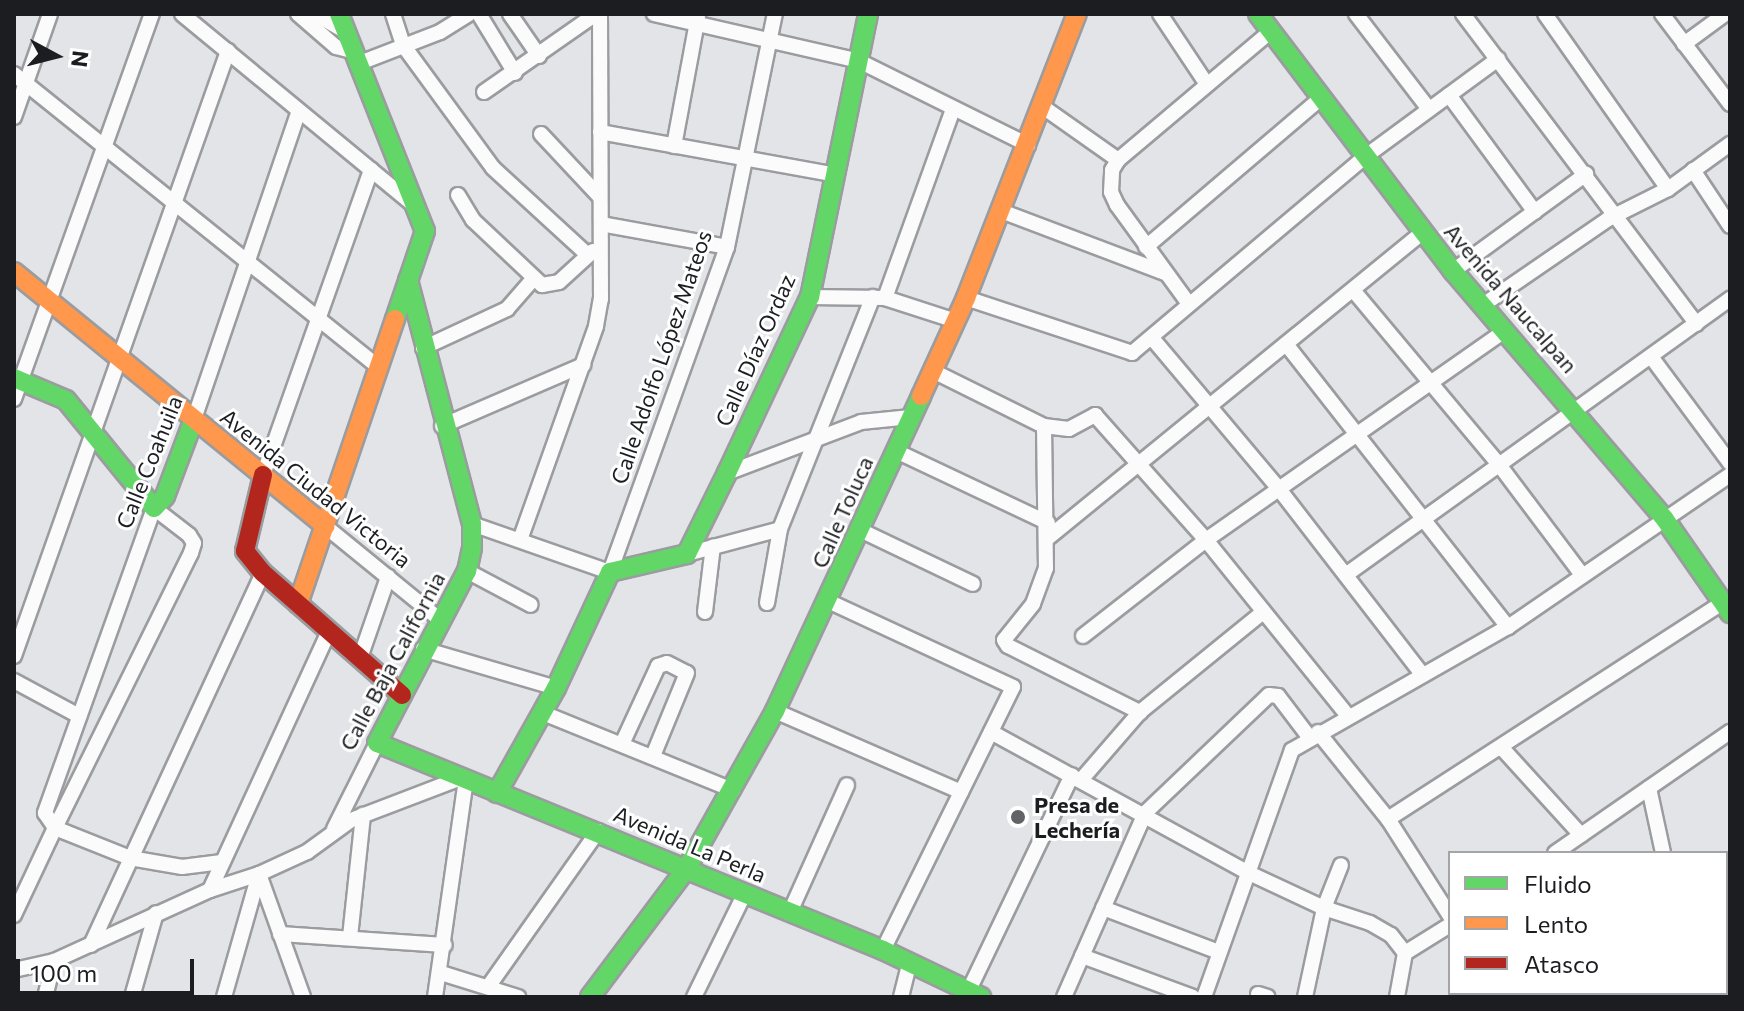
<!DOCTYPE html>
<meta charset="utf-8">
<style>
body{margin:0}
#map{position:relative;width:1744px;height:1011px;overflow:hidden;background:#e2e4e8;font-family:Commissioner,sans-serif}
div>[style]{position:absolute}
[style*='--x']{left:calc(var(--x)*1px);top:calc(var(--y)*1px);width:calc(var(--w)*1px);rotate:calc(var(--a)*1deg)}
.roads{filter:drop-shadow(2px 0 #9b9c9f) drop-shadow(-2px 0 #9b9c9f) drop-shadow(0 2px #9b9c9f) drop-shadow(0 -2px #9b9c9f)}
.street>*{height:14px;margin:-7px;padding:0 7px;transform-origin:7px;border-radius:7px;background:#fbfbfc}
.fast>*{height:18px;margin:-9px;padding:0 9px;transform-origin:9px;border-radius:9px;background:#63d668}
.slow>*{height:18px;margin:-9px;padding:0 9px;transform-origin:9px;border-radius:9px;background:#ff974d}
.jam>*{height:18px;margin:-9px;padding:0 9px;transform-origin:9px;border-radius:9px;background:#b3261e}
.dots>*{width:22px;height:22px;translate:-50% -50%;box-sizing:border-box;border:4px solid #fff;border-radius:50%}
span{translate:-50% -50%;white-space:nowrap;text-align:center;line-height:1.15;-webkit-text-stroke:6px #fff;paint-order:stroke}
.street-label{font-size:22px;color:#1c1d20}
.poi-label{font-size:22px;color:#1c1d20;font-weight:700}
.left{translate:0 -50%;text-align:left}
.frame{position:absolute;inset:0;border:16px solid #1c1d20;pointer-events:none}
.legend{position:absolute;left:1448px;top:851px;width:280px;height:144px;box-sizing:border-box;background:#fff;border:2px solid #a4a5a6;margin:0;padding:10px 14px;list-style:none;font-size:24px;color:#1c1d20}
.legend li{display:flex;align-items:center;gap:16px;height:40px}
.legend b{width:40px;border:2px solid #a4a5a6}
.north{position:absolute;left:16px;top:16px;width:80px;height:80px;-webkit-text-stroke:6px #fff;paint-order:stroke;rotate:97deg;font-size:22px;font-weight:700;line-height:32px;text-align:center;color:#1c1d20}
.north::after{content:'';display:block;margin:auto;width:28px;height:36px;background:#1c1d20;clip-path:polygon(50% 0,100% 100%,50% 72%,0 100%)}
.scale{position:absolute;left:16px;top:959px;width:178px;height:36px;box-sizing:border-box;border:4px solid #1c1d20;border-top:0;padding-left:10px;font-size:24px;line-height:28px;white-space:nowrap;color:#1c1d20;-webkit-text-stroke:6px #fff;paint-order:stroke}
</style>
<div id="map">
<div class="roads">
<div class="street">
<i style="--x:182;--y:14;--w:302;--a:39.5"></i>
<i style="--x:298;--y:14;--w:50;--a:41"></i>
<i style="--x:336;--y:47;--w:16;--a:14"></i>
<i style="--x:315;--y:14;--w:34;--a:30"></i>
<i style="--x:393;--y:14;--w:33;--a:72"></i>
<i style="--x:403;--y:45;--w:152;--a:53.8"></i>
<i style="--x:493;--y:168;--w:127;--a:42.5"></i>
<i style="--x:479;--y:14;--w:69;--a:58.6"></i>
<i style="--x:510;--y:14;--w:51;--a:55.4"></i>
<i style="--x:654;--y:14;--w:210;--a:12.9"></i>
<i style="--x:859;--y:61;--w:189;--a:26.4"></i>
<i style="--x:1160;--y:14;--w:83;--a:56.3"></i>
<i style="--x:1356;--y:14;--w:120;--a:52.5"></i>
<i style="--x:1463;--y:14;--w:388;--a:53"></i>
<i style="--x:1545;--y:14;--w:214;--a:54.9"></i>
<i style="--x:1662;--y:14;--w:113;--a:52.9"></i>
<i style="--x:1684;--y:44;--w:51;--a:-36.2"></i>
<i style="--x:357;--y:64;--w:89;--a:-21.1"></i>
<i style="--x:440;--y:32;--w:34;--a:-32"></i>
<i style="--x:14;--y:74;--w:468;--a:38.8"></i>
<i style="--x:484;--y:92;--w:136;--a:-34.9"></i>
<i style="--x:1449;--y:95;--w:145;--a:53.7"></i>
<i style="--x:1043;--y:107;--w:92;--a:35.2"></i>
<i style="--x:14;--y:117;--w:109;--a:-70.7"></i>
<i style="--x:600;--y:132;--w:240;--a:10.3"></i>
<i style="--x:541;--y:134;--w:86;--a:46.9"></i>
<i style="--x:674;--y:146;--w:132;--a:-79.5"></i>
<i style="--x:1693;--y:170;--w:67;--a:56.5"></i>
<i style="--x:458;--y:195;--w:29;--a:59"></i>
<i style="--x:473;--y:220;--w:95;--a:43.3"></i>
<i style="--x:542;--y:285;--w:17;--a:-10"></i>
<i style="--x:559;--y:282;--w:46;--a:-42.4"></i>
<i style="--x:1001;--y:211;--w:175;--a:20.7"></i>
<i style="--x:601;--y:224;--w:128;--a:10.3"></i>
<i style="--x:1146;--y:247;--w:230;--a:-40.4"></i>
<i style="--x:1453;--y:271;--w:165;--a:-36.1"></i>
<i style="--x:1353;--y:290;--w:229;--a:50.1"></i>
<i style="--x:1500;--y:466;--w:136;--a:53"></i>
<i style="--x:810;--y:297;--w:75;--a:0.8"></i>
<i style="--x:885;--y:298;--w:75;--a:17.9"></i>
<i style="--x:885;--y:298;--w:201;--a:-70.2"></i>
<i style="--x:966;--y:298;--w:175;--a:18.3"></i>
<i style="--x:1132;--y:353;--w:306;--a:-40.1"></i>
<i style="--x:1366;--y:156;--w:164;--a:-36.3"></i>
<i style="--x:1189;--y:304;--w:122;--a:-126"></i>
<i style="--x:1117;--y:205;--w:14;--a:-115"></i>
<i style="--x:1111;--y:192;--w:22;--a:-87"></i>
<i style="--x:1112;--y:170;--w:12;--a:-59"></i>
<i style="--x:1118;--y:160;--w:200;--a:-40.1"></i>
<i style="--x:1483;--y:305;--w:152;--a:-34.5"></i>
<i style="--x:1608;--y:219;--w:67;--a:-26.6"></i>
<i style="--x:1668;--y:189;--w:77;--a:-36"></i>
<i style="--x:1152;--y:338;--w:197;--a:49.9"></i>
<i style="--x:1279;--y:489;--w:235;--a:52.3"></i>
<i style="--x:1286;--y:344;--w:360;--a:51.9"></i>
<i style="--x:423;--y:348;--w:93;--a:-24.9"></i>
<i style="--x:507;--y:309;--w:40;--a:-49"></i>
<i style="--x:1652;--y:358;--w:131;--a:53.4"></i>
<i style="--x:933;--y:371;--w:124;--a:26.4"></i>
<i style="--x:1044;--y:426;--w:25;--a:7"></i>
<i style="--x:1069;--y:429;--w:30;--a:-28"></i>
<i style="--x:1095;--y:415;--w:167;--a:48.4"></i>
<i style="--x:1206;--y:540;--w:225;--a:51.1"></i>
<i style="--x:14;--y:399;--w:409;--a:-70.3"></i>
<i style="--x:194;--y:419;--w:325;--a:-71.2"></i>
<i style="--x:442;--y:426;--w:154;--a:-23.4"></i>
<i style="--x:1044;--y:426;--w:142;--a:89.2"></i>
<i style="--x:1046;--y:568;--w:38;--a:110"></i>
<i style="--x:1033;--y:604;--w:46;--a:128.9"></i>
<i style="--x:1004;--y:640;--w:7;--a:56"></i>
<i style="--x:1008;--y:646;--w:148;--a:26.6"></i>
<i style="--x:896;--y:451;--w:168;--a:25.3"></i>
<i style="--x:727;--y:473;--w:143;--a:-20.8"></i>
<i style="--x:861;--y:422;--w:50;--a:-5.7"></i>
<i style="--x:263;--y:475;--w:324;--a:-70.5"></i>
<i style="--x:472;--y:524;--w:146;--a:19.2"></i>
<i style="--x:610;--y:572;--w:345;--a:-70.2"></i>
<i style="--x:727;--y:247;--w:238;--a:-78.4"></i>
<i style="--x:325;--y:526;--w:147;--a:39.2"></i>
<i style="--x:860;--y:530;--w:125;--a:25.5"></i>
<i style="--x:1049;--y:537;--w:483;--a:-39.2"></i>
<i style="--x:520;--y:540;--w:227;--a:-70.4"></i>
<i style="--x:596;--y:326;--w:27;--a:-80"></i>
<i style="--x:601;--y:299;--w:285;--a:-90.2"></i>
<i style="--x:687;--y:554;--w:96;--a:-15"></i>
<i style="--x:467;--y:571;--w:72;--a:28"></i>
<i style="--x:1347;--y:574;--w:472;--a:-35.7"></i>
<i style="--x:828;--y:601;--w:204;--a:24.9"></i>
<i style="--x:1013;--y:687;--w:293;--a:116.3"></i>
<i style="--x:767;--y:603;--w:75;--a:-80"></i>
<i style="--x:780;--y:529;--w:250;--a:-68.2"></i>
<i style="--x:705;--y:612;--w:66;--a:-83.1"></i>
<i style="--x:1083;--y:636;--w:156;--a:-38"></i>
<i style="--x:1206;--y:540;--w:365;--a:-35"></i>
<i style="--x:423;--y:649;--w:139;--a:16.3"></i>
<i style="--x:14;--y:656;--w:642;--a:-70.52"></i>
<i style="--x:360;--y:658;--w:86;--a:-70.9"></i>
<i style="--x:14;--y:681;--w:74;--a:28.3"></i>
<i style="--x:775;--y:711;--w:203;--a:23.5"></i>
<i style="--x:543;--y:713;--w:205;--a:22.1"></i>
<i style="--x:991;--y:732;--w:294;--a:28.7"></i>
<i style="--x:1249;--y:873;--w:83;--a:25"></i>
<i style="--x:1324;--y:908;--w:48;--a:18.1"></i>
<i style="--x:1370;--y:923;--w:24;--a:30"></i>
<i style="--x:1391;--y:935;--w:23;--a:52"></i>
<i style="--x:1318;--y:732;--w:112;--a:51.2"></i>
<i style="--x:1388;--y:819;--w:115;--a:57.4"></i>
<i style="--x:622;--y:744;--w:86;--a:-65.2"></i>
<i style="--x:658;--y:666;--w:9;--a:-18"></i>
<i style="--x:667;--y:663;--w:22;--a:27"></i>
<i style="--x:687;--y:673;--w:90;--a:112.3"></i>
<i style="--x:1501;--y:747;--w:119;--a:47.7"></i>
<i style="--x:1081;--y:780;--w:90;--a:-49.1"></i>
<i style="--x:1140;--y:712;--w:159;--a:-39.1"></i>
<i style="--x:1649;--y:788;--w:66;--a:77.8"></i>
<i style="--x:1388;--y:819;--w:399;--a:-32.9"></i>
<i style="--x:334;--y:829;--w:96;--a:-63.4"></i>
<i style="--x:1555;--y:853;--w:213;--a:-34.7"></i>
<i style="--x:259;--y:874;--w:131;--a:70.3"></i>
<i style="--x:210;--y:890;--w:285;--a:-65.3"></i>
<i style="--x:1103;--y:908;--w:124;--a:20.8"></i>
<i style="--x:790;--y:912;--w:139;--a:-65.8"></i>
<i style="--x:14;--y:915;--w:96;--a:-64.8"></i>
<i style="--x:55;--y:828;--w:307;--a:-63.7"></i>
<i style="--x:191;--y:553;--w:10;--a:-73"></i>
<i style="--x:194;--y:543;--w:9;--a:-122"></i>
<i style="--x:189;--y:535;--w:44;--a:-142.4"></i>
<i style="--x:154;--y:508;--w:324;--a:109.7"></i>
<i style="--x:45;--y:813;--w:18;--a:56"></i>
<i style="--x:55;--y:828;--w:81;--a:21.8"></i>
<i style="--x:130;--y:858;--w:53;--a:9.8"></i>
<i style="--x:182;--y:867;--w:40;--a:-7.1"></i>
<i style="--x:280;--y:934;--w:165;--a:3.8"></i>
<i style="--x:350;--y:937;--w:123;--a:-83.9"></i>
<i style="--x:91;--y:945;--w:410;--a:-65.2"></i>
<i style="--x:1405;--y:953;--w:53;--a:-31.9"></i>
<i style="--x:1082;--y:956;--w:118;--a:20.3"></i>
<i style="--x:14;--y:970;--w:41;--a:-12.7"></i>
<i style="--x:54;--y:961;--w:171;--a:-24.5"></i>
<i style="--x:210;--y:890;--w:52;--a:-18.1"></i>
<i style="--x:259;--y:874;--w:53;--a:-24.6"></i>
<i style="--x:307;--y:852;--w:54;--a:-36"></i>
<i style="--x:351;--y:820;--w:118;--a:-20.9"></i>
<i style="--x:441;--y:973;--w:81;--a:17.3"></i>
<i style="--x:488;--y:987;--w:191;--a:-54.8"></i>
<i style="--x:969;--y:990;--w:238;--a:-64.4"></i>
<i style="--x:1498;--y:993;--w:6;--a:39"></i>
<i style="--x:1565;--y:993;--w:4;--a:76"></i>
<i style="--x:1611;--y:993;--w:4;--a:76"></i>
<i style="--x:1694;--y:993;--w:4;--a:76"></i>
<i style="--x:1258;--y:994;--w:10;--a:17"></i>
<i style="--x:45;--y:997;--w:37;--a:-76"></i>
<i style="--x:132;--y:997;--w:87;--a:-74.1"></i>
<i style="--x:224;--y:997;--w:128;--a:-74.1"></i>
<i style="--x:435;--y:997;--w:219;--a:-81.9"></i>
<i style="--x:694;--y:997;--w:116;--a:-63.9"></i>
<i style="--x:901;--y:997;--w:37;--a:-76"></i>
<i style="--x:1064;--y:997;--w:201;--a:-66.2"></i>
<i style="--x:1145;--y:813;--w:171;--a:-43.6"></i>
<i style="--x:1269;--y:695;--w:9;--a:6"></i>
<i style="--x:1278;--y:696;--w:53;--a:52.7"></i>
<i style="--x:1204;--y:997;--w:262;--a:-70.4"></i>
<i style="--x:1292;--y:750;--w:249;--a:-29.7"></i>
<i style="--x:1508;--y:627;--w:269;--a:-34.4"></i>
<i style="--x:1305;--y:997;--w:91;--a:-77.9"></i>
<i style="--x:1324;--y:908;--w:46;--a:-68.4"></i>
<i style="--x:1397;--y:997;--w:45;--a:-79.7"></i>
<i style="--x:1473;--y:997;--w:4;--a:-90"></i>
</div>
<div class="fast">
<i style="--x:339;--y:14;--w:233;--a:68.4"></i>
<i style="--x:425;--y:231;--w:93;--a:108.8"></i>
<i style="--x:1258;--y:14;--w:323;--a:52.8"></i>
<i style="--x:1453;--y:271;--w:325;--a:49.5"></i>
<i style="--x:1664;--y:518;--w:116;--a:55.2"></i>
<i style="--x:408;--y:280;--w:252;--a:75.3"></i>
<i style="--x:472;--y:524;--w:24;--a:90"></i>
<i style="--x:472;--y:548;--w:24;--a:102"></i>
<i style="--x:467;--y:571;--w:194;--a:117.6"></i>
<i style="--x:377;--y:743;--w:547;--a:22.25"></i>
<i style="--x:883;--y:950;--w:109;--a:25.6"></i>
<i style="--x:14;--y:378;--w:56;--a:22.9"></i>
<i style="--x:66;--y:400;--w:139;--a:50.8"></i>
<i style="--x:154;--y:508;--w:16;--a:-47"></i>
<i style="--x:165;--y:496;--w:82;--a:-69.4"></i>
<i style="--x:497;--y:793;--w:120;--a:-60.7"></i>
<i style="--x:556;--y:688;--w:128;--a:-65"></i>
<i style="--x:610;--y:572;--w:79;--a:-13.2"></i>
<i style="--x:687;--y:554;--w:90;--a:-63.7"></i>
<i style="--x:727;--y:473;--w:195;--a:-64.8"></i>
<i style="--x:810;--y:297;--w:289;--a:-78.4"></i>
<i style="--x:590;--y:997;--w:161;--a:-53.1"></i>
<i style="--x:687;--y:868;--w:180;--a:-60.7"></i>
<i style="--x:775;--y:711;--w:347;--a:-65.1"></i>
</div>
<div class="slow">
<i style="--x:14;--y:272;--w:402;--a:39.2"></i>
<i style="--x:921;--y:396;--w:108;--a:-65.3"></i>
<i style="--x:966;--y:298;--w:305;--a:-68.7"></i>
<i style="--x:298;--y:604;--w:301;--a:-71.2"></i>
</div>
<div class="jam">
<i style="--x:263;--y:475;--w:78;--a:103.3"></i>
<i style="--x:245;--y:551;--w:28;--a:51"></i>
<i style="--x:263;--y:573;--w:185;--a:41.3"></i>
</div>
</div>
<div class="dots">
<i style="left:1018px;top:817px;background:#616366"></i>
</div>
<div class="street-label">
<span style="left:1511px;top:298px;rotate:49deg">Avenida Naucalpan</span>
<span style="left:755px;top:350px;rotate:-66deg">Calle Díaz Ordaz</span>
<span style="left:661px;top:357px;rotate:-71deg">Calle Adolfo López Mateos</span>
<span style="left:149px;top:462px;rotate:-68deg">Calle Coahuila</span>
<span style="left:316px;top:488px;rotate:39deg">Avenida Ciudad Victoria</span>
<span style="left:842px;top:512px;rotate:-66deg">Calle Toluca</span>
<span style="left:392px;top:661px;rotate:-62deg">Calle Baja California</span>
<span style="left:690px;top:844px;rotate:23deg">Avenida La Perla</span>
</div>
<div class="poi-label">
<span class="left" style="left:1034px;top:817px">Presa de<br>Lechería</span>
</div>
<div class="frame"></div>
<ul class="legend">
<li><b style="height:10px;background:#63d668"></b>Fluido</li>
<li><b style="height:10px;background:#ff974d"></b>Lento</li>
<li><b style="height:10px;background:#b3261e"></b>Atasco</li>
</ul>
<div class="north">N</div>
<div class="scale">100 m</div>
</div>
